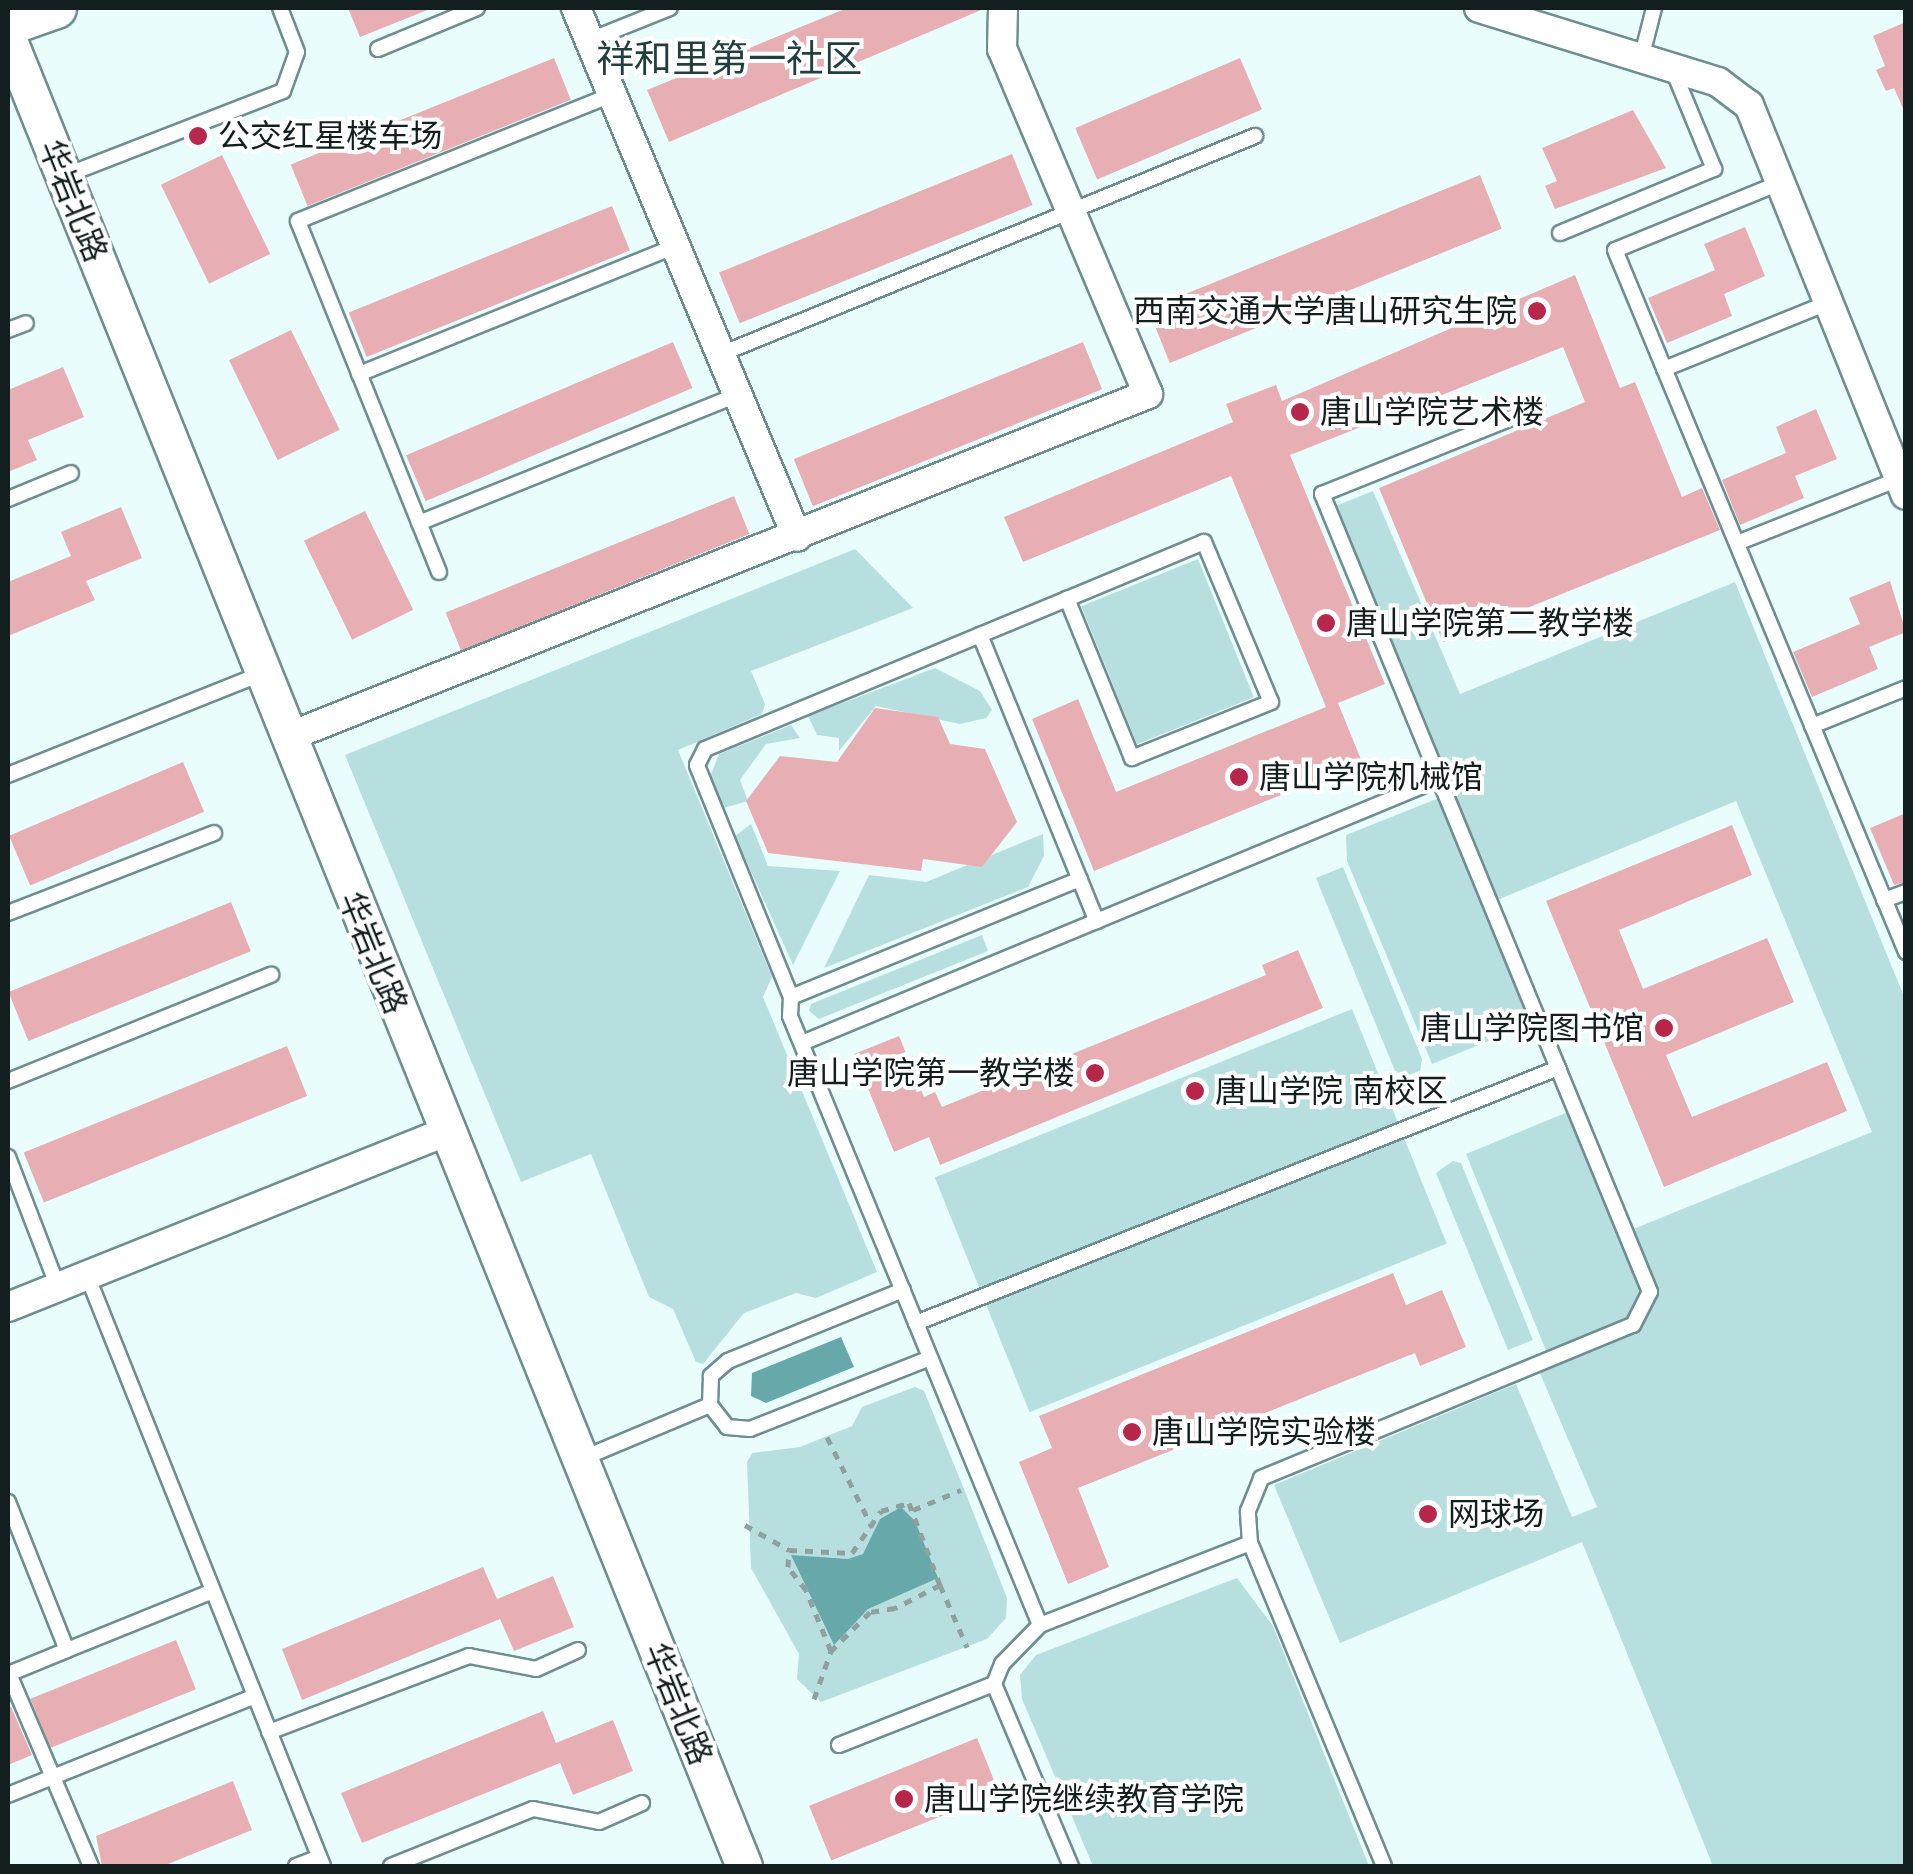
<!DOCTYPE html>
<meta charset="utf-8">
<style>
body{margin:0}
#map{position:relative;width:1913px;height:1874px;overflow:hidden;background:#e9fdfd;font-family:Helvetica,"Noto Sans SC",sans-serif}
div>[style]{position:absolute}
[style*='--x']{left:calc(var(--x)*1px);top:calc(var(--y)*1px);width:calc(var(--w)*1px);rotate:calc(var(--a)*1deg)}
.green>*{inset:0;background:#b8dfdf;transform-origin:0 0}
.water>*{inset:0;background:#67a8aa}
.building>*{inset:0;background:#e7afb4;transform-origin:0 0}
.path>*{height:5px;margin-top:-2.5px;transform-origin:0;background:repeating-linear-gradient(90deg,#8fa0a0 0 8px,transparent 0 16px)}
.roads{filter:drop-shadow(2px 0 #6f8e8f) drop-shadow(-2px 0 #6f8e8f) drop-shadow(0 2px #6f8e8f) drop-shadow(0 -2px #6f8e8f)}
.service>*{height:14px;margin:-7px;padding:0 7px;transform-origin:7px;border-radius:7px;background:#fff}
.minor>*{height:28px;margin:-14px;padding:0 14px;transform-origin:14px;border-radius:14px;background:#fff}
.tertiary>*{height:35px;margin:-17.5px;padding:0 17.5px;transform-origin:17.5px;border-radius:17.5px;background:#fff}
.secondary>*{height:40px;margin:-20px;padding:0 20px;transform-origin:20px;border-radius:20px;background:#fff}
.dots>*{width:28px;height:28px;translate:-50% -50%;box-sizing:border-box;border:5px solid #fff;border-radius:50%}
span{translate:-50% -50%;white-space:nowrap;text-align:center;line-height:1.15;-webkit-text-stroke:8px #fff;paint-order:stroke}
.poi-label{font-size:32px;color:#131f1f}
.left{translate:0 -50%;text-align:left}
.right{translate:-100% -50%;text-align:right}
.street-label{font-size:32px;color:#131f1f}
.quarter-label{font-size:38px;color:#223f40}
.frame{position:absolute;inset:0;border:10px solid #131f1f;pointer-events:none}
</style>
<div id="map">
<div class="green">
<i style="clip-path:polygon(1373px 491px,1460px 694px,1735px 582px,1905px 999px,1905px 1866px,1713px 1866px,1582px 1542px,1340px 1643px,1274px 1485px,1516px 1384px,1572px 1517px,1597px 1507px,1536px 1364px,1549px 1358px,1466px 1154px,1575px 1109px,1626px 1232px,1872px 1132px,1736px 801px,1490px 903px,1538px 1021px,1432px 1064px,1347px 861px,1346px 835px,1444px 796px,1328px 509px)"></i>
<i style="clip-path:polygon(855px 549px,913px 608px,751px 671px,765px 704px,762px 714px,678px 750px,772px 977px,763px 997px,877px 1272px,816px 1298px,796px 1293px,744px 1313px,703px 1364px,696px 1362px,673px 1309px,649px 1297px,591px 1154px,521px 1182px,345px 755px)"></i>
<i style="left:1198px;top:559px;width:149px;height:126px;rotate:68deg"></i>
<i style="clip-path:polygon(935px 668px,980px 691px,992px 710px,986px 718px,960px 724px,876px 706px,839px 751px,839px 738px,817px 735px,808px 716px)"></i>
<i style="clip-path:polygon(791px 725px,800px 738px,766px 744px,740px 780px,748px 801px,724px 808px,710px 777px,719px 754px)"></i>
<i style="clip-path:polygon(751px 824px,768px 866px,840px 871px,793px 965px,735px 836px)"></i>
<i style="clip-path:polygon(1043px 834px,1044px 856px,1028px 887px,824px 968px,869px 875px,926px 882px)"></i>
<i style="clip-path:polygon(1343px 867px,1422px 1059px,1420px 1071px,1406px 1076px,1395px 1071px,1316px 878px)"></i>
<i style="clip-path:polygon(982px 935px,988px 951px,819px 1019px,809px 1011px,811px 1004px)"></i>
<i style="left:1352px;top:1009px;width:253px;height:450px;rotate:68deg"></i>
<i style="clip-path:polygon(1453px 1161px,1461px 1163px,1533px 1340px,1508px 1350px,1436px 1173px)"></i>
<i style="clip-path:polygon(915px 1387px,924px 1391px,964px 1489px,1007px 1598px,1006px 1618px,987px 1639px,821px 1702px,797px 1679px,799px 1654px,751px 1568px,747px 1462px,752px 1453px,800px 1447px,852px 1426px,862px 1407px)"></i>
<i style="clip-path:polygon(1237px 1578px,1273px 1626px,1369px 1866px,1093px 1866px,1022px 1699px,1020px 1675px,1036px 1655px)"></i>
</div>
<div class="water">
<i style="clip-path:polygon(841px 1337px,854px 1367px,766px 1403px,751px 1396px,752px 1373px)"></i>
<i style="clip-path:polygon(901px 1507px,915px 1521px,938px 1578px,868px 1609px,834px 1645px,791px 1555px,848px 1559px,863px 1554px,880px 1519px)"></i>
</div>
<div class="building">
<i style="clip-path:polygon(348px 8px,430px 8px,430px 9px,360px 37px)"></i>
<i style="clip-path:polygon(847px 8px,986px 8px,669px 142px,647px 90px)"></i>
<i style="clip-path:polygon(1906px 22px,1906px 113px,1905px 113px,1894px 88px,1886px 91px,1876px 70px,1885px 66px,1873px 36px)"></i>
<i style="left:554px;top:58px;width:45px;height:284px;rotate:68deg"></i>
<i style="left:1240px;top:58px;width:56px;height:179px;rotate:67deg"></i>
<i style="clip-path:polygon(1633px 110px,1666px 168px,1555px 209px,1545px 186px,1557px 181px,1542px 148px)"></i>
<i style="left:1012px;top:154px;width:55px;height:316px;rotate:68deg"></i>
<i style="left:222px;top:155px;width:110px;height:68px;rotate:64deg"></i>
<i style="left:1480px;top:175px;width:58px;height:358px;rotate:68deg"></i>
<i style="left:612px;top:206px;width:48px;height:284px;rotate:68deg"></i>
<i style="clip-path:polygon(1745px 227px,1765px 276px,1724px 294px,1732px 316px,1667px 343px,1648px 298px,1715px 270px,1704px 244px)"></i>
<i style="clip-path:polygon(1575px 275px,1620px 388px,1635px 382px,1682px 497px,1702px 488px,1720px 530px,1443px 642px,1379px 488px,1585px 402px,1563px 347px,1290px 455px,1385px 684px,1338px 703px,1362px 762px,1094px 871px,1032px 719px,1078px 699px,1116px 792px,1326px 707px,1231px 476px,1023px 562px,1004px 517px,1233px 422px,1226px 404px,1276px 385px,1282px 401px)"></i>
<i style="left:291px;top:330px;width:111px;height:69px;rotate:64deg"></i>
<i style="left:673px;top:342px;width:50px;height:290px;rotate:67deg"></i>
<i style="left:1083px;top:342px;width:51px;height:312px;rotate:68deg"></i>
<i style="clip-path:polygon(63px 367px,84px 417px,28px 440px,37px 460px,8px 472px,8px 390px)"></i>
<i style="clip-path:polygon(1816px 409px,1837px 459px,1795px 476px,1804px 498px,1740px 525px,1722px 480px,1786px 453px,1776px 427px)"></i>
<i style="left:734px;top:496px;width:41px;height:311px;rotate:68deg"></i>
<i style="clip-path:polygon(121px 507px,142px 558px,86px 581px,95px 600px,8px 636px,8px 582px,71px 556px,61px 532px)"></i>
<i style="left:365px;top:511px;width:110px;height:68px;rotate:64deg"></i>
<i style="clip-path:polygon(1890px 581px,1906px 632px,1869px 647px,1878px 669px,1812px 697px,1793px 652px,1860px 624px,1849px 598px)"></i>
<i style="clip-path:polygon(875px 708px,938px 717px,950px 744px,985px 749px,1017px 822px,982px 867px,923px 859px,921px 871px,768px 853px,746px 801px,780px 756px,837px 762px)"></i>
<i style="left:183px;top:762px;width:54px;height:189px;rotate:67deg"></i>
<i style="clip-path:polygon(1906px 813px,1906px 882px,1894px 885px,1870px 828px)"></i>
<i style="clip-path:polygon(1732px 825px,1752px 875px,1619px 930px,1643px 989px,1767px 938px,1794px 1002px,1666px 1055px,1692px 1117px,1827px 1062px,1847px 1111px,1664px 1187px,1546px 901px)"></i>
<i style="left:231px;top:902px;width:53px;height:240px;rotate:68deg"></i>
<i style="clip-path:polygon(1298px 950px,1323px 1008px,940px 1165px,929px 1137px,894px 1152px,854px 1054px,899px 1036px,924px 1097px,935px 1092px,942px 1107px,1266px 975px,1262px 965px)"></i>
<i style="left:287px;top:1046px;width:54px;height:284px;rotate:68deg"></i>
<i style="clip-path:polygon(1393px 1273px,1406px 1305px,1442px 1290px,1466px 1347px,1420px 1366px,1415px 1353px,1078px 1488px,1109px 1567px,1068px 1584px,1019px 1462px,1052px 1448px,1039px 1416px)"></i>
<i style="clip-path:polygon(483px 1567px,497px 1599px,553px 1576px,574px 1627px,514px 1651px,500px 1619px,302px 1700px,282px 1649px)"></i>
<i style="left:176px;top:1640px;width:53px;height:157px;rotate:68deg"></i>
<i style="clip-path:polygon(11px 1707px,32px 1755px,8px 1765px,8px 1708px)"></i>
<i style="clip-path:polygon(543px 1711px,556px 1743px,613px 1720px,633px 1771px,573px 1795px,560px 1763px,362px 1843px,341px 1793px)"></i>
<i style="left:977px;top:1738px;width:59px;height:181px;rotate:68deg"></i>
<i style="clip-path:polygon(233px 1781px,252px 1830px,163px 1866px,102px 1866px,96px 1836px)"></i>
</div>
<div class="path">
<i style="--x:827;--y:1437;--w:101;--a:63.4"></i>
<i style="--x:909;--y:1503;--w:88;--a:69.3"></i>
<i style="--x:940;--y:1585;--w:51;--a:152.9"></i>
<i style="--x:895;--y:1608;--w:25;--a:171"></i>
<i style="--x:870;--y:1612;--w:55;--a:135"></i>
<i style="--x:831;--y:1651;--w:66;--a:-112.3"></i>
<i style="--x:806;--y:1590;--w:29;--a:-128"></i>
<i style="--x:788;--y:1567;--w:17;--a:-87"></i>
<i style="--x:789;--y:1550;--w:63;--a:2.7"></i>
<i style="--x:852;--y:1553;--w:51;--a:-55.4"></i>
<i style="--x:881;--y:1511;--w:29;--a:-16"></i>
<i style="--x:913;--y:1510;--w:52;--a:-22.6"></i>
<i style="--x:745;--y:1525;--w:51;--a:29.6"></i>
<i style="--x:940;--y:1585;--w:68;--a:66.5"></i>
<i style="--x:814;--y:1699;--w:51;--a:-70.5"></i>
</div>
<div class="roads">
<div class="service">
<i style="--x:590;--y:40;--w:86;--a:-21.8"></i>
<i style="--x:378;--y:49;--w:107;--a:-22.5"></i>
<i style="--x:1641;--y:59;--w:53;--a:-75.7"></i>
<i style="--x:64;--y:176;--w:235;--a:-21.2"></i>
<i style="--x:283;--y:91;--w:41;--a:-70.3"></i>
<i style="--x:297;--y:52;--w:47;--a:-111.1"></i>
<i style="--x:1782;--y:182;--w:180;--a:157.8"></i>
<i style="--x:1615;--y:250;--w:760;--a:67.48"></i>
<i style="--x:1560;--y:233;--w:167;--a:-22.6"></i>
<i style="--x:1714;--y:169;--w:107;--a:-112.5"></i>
<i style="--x:8;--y:330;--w:19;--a:-21"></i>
<i style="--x:721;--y:354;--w:577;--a:-22.21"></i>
<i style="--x:1664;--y:369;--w:179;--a:-22"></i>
<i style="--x:359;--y:374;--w:342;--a:-22"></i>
<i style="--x:8;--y:499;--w:68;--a:-22.4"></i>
<i style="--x:419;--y:523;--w:344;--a:-21.9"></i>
<i style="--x:1737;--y:543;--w:174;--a:-21.6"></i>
<i style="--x:439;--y:572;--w:378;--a:-111.9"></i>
<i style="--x:298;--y:221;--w:338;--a:-21.9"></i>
<i style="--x:980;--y:635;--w:309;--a:67.8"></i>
<i style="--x:1812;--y:726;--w:101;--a:-22"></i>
<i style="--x:8;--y:775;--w:272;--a:-21.8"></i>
<i style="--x:1884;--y:900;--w:23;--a:-20"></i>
<i style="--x:8;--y:913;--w:221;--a:-21.2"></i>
<i style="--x:791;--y:997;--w:312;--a:-22.2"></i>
<i style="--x:802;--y:1043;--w:687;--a:-22.5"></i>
<i style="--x:8;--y:1081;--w:284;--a:-22"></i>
<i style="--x:8;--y:1157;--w:139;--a:69"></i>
<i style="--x:87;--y:1275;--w:636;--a:68.23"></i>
<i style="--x:903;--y:1290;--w:189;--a:157.9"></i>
<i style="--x:728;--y:1361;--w:23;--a:139"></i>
<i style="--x:711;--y:1376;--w:29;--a:92"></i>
<i style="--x:710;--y:1405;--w:28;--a:52"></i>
<i style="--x:727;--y:1427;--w:23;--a:5"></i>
<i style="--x:750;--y:1429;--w:193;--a:-21.5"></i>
<i style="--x:916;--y:1323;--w:691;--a:-21.66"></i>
<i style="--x:581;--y:1459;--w:140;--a:-22.7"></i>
<i style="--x:8;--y:1502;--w:159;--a:68.3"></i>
<i style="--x:67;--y:1650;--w:58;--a:157.8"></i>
<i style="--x:1040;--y:1625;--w:225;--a:-21.3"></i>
<i style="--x:67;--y:1650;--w:157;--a:-22"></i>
<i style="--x:9;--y:1674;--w:209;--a:66.9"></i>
<i style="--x:994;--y:1684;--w:198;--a:67.1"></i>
<i style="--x:269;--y:1732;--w:214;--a:-20.8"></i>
<i style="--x:469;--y:1656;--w:68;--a:11"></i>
<i style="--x:536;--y:1669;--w:46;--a:-24.3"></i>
<i style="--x:839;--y:1745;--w:167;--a:-21.5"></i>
<i style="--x:994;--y:1684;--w:22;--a:-68"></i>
<i style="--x:1002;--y:1664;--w:54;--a:-45.7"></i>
<i style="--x:1040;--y:1625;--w:658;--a:-112.32"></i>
<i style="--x:790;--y:1016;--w:19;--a:-87"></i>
<i style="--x:791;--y:997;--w:250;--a:-112.1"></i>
<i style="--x:697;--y:765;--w:18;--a:-63"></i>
<i style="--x:705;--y:749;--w:392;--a:-22.5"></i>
<i style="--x:1067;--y:599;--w:148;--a:-22.6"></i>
<i style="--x:1204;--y:542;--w:173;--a:67.3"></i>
<i style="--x:1271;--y:702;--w:150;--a:158.1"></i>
<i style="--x:1132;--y:758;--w:172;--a:-112.2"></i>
<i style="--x:8;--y:1795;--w:266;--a:-21.8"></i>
<i style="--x:296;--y:1866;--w:25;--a:-21"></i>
<i style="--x:391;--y:1866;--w:153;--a:-21.9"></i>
<i style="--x:533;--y:1809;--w:67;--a:11.1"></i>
<i style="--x:599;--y:1822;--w:47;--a:-23.8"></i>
<i style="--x:1384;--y:1866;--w:350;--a:-112.5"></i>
<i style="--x:1250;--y:1543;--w:32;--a:-94"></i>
<i style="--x:1248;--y:1511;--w:35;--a:-68"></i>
<i style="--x:1261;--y:1478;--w:402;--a:-22.4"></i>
<i style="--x:1633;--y:1325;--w:37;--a:-63"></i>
<i style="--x:1650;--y:1292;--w:863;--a:-112.34"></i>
<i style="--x:1322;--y:494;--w:232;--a:-21.8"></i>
</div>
<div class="minor">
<i style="--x:576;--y:8;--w:573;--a:67.33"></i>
<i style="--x:1479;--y:8;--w:250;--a:17.2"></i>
<i style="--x:1718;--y:82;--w:39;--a:37"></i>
<i style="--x:1749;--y:105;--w:420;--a:68.1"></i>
<i style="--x:288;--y:737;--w:926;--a:-21.74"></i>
<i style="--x:1148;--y:394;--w:375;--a:-112.9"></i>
<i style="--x:1002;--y:49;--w:41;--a:-88.6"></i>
<i style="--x:8;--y:1307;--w:469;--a:-21.8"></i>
</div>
<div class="tertiary">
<i style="--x:8;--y:38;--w:1971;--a:68.07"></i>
</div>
<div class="secondary">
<i style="--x:8;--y:25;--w:51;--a:-19.5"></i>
</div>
</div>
<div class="dots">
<i style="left:198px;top:136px;background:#b7264b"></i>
<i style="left:1537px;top:311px;background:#b7264b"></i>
<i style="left:1300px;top:412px;background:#b7264b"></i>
<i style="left:1326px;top:623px;background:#b7264b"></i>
<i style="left:1239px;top:777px;background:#b7264b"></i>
<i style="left:1664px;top:1028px;background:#b7264b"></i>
<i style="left:1095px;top:1073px;background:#b7264b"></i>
<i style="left:1195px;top:1091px;background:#b7264b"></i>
<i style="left:1132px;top:1432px;background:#b7264b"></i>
<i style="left:1428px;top:1514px;background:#b7264b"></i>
<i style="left:904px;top:1799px;background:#b7264b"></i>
</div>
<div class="poi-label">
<span class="left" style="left:218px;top:136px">公交红星楼车场</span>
<span class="right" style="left:1517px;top:311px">西南交通大学唐山研究生院</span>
<span class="left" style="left:1320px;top:412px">唐山学院艺术楼</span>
<span class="left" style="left:1346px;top:623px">唐山学院第二教学楼</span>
<span class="left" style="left:1259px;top:777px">唐山学院机械馆</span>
<span class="right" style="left:1644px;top:1028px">唐山学院图书馆</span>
<span class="right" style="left:1075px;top:1073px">唐山学院第一教学楼</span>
<span class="left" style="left:1215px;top:1091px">唐山学院 南校区</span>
<span class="left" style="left:1152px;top:1432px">唐山学院实验楼</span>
<span class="left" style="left:1448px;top:1514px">网球场</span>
<span class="left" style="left:924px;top:1799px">唐山学院继续教育学院</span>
</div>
<div class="street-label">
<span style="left:73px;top:201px;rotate:68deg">华岩北路</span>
<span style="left:373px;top:953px;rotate:68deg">华岩北路</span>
<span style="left:678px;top:1704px;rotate:68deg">华岩北路</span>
</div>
<div class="quarter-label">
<span style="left:729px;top:60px">祥和里第一社区</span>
</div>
<div class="frame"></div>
</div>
